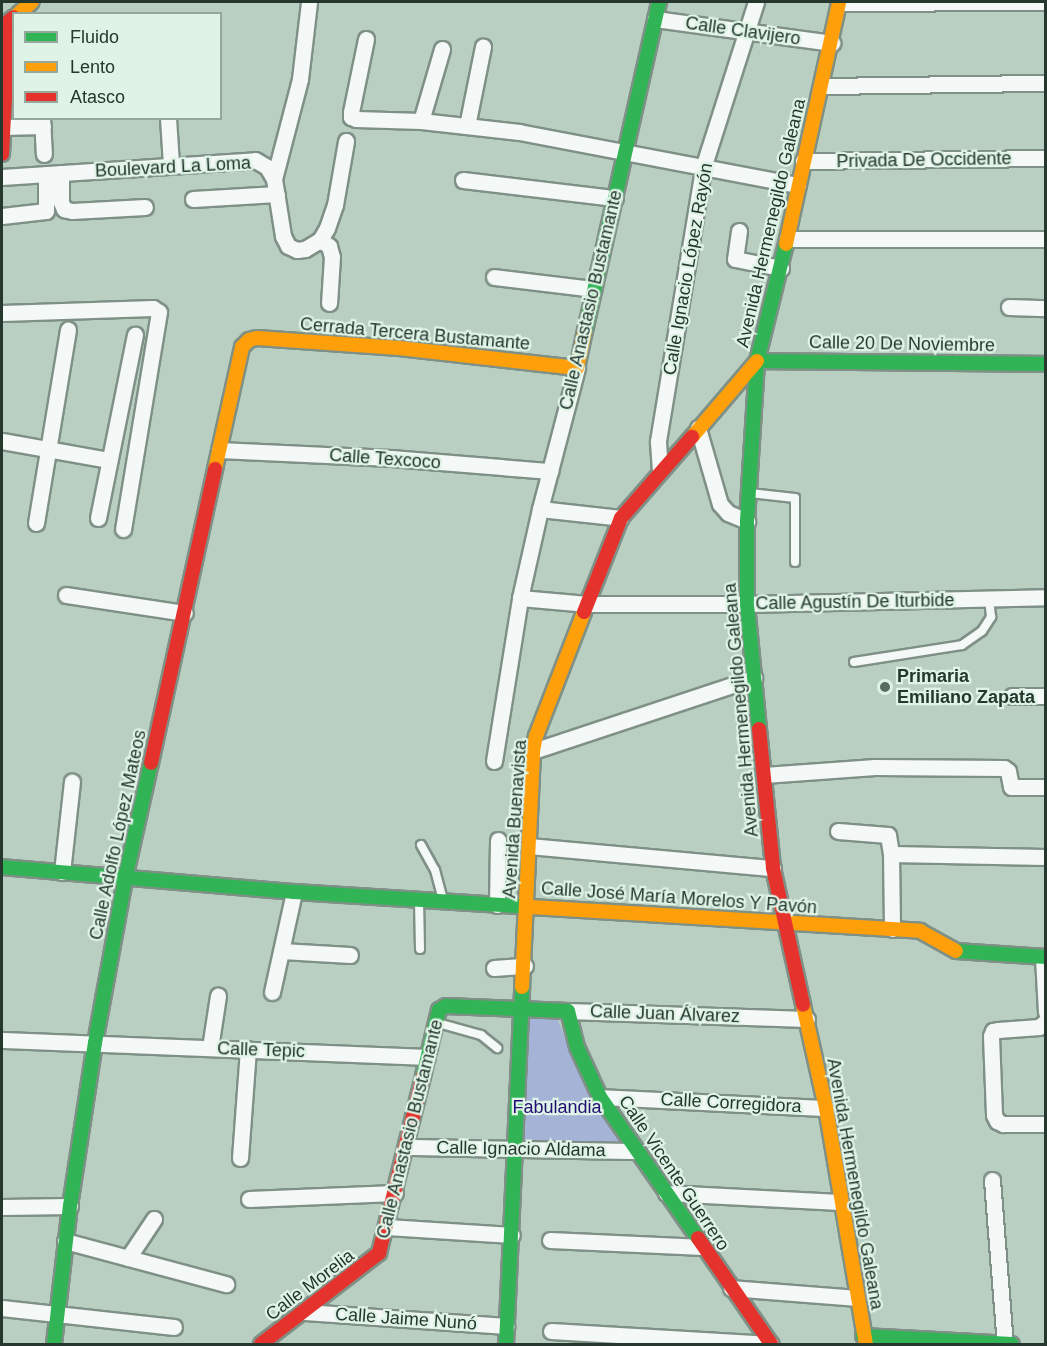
<!DOCTYPE html>
<meta charset="utf-8">
<style>
body{margin:0}
#map{position:relative;width:1047px;height:1346px;overflow:hidden;background:#b8cfc1;font-family:Arial,sans-serif}
div>[style]{position:absolute}
[style*='--x']{left:calc(var(--x)*1px);top:calc(var(--y)*1px);width:calc(var(--w)*1px);rotate:calc(var(--a)*1deg)}
.green>*{inset:0;background:#a4b3d6}
.roads{filter:drop-shadow(2px 0 #7f9086) drop-shadow(-2px 0 #7f9086) drop-shadow(0 2px #7f9086) drop-shadow(0 -2px #7f9086)}
.lane>*{height:8px;margin:-4px;padding:0 4px;transform-origin:4px;border-radius:4px;background:#f4f8f6}
.street>*{height:15px;margin:-7.5px;padding:0 7.5px;transform-origin:7.5px;border-radius:7.5px;background:#f4f8f6}
.fast>*{height:14px;margin:-7px;padding:0 7px;transform-origin:7px;border-radius:7px;background:#30b455}
.slow>*{height:14px;margin:-7px;padding:0 7px;transform-origin:7px;border-radius:7px;background:#ff9f0a}
.jam>*{height:14px;margin:-7px;padding:0 7px;transform-origin:7px;border-radius:7px;background:#e5322d}
.dots>*{width:16px;height:16px;translate:-50% -50%;box-sizing:border-box;border:3px solid #dff4e6;border-radius:50%}
span{translate:-50% -50%;white-space:nowrap;text-align:center;line-height:1.15;-webkit-text-stroke:4.5px #dff4e6;paint-order:stroke}
.street-label{font-size:18px;color:#26372d}
.poi-label{font-size:18px;color:#26372d;font-weight:700}
.left{translate:0 -50%;text-align:left}
.park-label{font-size:18px;color:#200e72}
.frame{position:absolute;inset:0;border:3px solid #26372d;pointer-events:none}
.legend{position:absolute;left:12px;top:12px;width:210px;height:108px;box-sizing:border-box;background:#dff4e6;border:2px solid #95a89c;margin:0;padding:8px 10px;list-style:none;font-size:18px;color:#26372d}
.legend li{display:flex;align-items:center;gap:12px;height:30px}
.legend b{width:30px;border:2px solid #95a89c}
</style>
<div id="map">
<div class="green">
<i style="clip-path:polygon(526px 1014px,556px 1015px,574px 1060px,623px 1145px,521px 1141px)"></i>
</div>
<div class="roads">
<div class="lane">
<i style="--x:750;--y:493;--w:45;--a:6.3"></i>
<i style="--x:795;--y:498;--w:64;--a:90"></i>
<i style="--x:854;--y:662;--w:109;--a:-8.9"></i>
<i style="--x:962;--y:645;--w:24;--a:-35"></i>
<i style="--x:982;--y:631;--w:17;--a:-57"></i>
<i style="--x:991;--y:617;--w:19;--a:-96"></i>
<i style="--x:421;--y:845;--w:29;--a:61"></i>
<i style="--x:435;--y:870;--w:31;--a:75"></i>
<i style="--x:419;--y:901;--w:48;--a:88.8"></i>
<i style="--x:438;--y:1023;--w:45;--a:15.6"></i>
<i style="--x:481;--y:1035;--w:21;--a:39"></i>
</div>
<div class="street">
<i style="--x:839;--y:3;--w:207;--a:-0.3"></i>
<i style="--x:655;--y:19;--w:179;--a:7.7"></i>
<i style="--x:366;--y:39;--w:75;--a:101.6"></i>
<i style="--x:351;--y:112;--w:5;--a:90"></i>
<i style="--x:351;--y:117;--w:5;--a:22"></i>
<i style="--x:356;--y:119;--w:65;--a:1.8"></i>
<i style="--x:421;--y:121;--w:99;--a:6.4"></i>
<i style="--x:519;--y:132;--w:284;--a:10.8"></i>
<i style="--x:823;--y:86;--w:223;--a:-0.8"></i>
<i style="--x:42;--y:118;--w:36;--a:87"></i>
<i style="--x:168;--y:118;--w:47;--a:86.3"></i>
<i style="--x:421;--y:121;--w:75;--a:-73.7"></i>
<i style="--x:467;--y:126;--w:81;--a:-78.6"></i>
<i style="--x:3;--y:127;--w:40;--a:-1.4"></i>
<i style="--x:803;--y:161;--w:243;--a:-0.7"></i>
<i style="--x:61;--y:173;--w:29;--a:90"></i>
<i style="--x:61;--y:202;--w:8;--a:67"></i>
<i style="--x:64;--y:209;--w:8;--a:14"></i>
<i style="--x:72;--y:211;--w:73;--a:-3.1"></i>
<i style="--x:2;--y:177;--w:254;--a:-3.8"></i>
<i style="--x:255;--y:160;--w:14;--a:30"></i>
<i style="--x:267;--y:167;--w:14;--a:60"></i>
<i style="--x:274;--y:179;--w:58;--a:81"></i>
<i style="--x:283;--y:236;--w:11;--a:63"></i>
<i style="--x:288;--y:246;--w:10;--a:24"></i>
<i style="--x:297;--y:250;--w:8;--a:-7"></i>
<i style="--x:305;--y:249;--w:17;--a:-31"></i>
<i style="--x:320;--y:240;--w:14;--a:-60"></i>
<i style="--x:327;--y:228;--w:24;--a:-71"></i>
<i style="--x:335;--y:205;--w:65;--a:-80.2"></i>
<i style="--x:274;--y:179;--w:103;--a:-75.4"></i>
<i style="--x:300;--y:79;--w:78;--a:-83.3"></i>
<i style="--x:463;--y:180;--w:153;--a:6.8"></i>
<i style="--x:193;--y:199;--w:84;--a:-3.4"></i>
<i style="--x:2;--y:216;--w:44;--a:-6.5"></i>
<i style="--x:46;--y:211;--w:37;--a:-90"></i>
<i style="--x:739;--y:231;--w:28;--a:98"></i>
<i style="--x:735;--y:259;--w:47;--a:11.1"></i>
<i style="--x:787;--y:239;--w:259;--a:0"></i>
<i style="--x:320;--y:240;--w:11;--a:34"></i>
<i style="--x:329;--y:246;--w:11;--a:75"></i>
<i style="--x:332;--y:257;--w:46;--a:93.7"></i>
<i style="--x:494;--y:277;--w:100;--a:6.9"></i>
<i style="--x:1009;--y:307;--w:37;--a:2"></i>
<i style="--x:2;--y:313;--w:151;--a:-1.9"></i>
<i style="--x:153;--y:308;--w:7;--a:34"></i>
<i style="--x:159;--y:312;--w:220;--a:99.4"></i>
<i style="--x:698;--y:428;--w:79;--a:73.9"></i>
<i style="--x:720;--y:504;--w:12;--a:48"></i>
<i style="--x:728;--y:513;--w:21;--a:23"></i>
<i style="--x:2;--y:441;--w:109;--a:10.1"></i>
<i style="--x:219;--y:450;--w:172;--a:2.7"></i>
<i style="--x:391;--y:458;--w:160;--a:4.7"></i>
<i style="--x:660;--y:471;--w:30;--a:-94"></i>
<i style="--x:658;--y:441;--w:277;--a:-80.6"></i>
<i style="--x:703;--y:168;--w:174;--a:-72.3"></i>
<i style="--x:540;--y:509;--w:81;--a:6.3"></i>
<i style="--x:98;--y:518;--w:187;--a:-78.6"></i>
<i style="--x:36;--y:523;--w:196;--a:-80.6"></i>
<i style="--x:66;--y:595;--w:120;--a:8.6"></i>
<i style="--x:520;--y:598;--w:68;--a:5"></i>
<i style="--x:588;--y:604;--w:159;--a:0"></i>
<i style="--x:747;--y:604;--w:299;--a:-1.3"></i>
<i style="--x:1012;--y:696;--w:34;--a:0"></i>
<i style="--x:533;--y:751;--w:233;--a:-18.3"></i>
<i style="--x:494;--y:761;--w:165;--a:-80.9"></i>
<i style="--x:520;--y:598;--w:91;--a:-77.3"></i>
<i style="--x:540;--y:509;--w:146;--a:-75.3"></i>
<i style="--x:764;--y:775;--w:111;--a:-4.1"></i>
<i style="--x:875;--y:767;--w:129;--a:0.4"></i>
<i style="--x:1004;--y:768;--w:5;--a:37"></i>
<i style="--x:1008;--y:771;--w:16;--a:79"></i>
<i style="--x:1011;--y:787;--w:35;--a:0"></i>
<i style="--x:838;--y:831;--w:50;--a:4.6"></i>
<i style="--x:888;--y:835;--w:19;--a:81"></i>
<i style="--x:891;--y:854;--w:75;--a:89.2"></i>
<i style="--x:529;--y:846;--w:245;--a:5.2"></i>
<i style="--x:891;--y:854;--w:155;--a:1.1"></i>
<i style="--x:62;--y:872;--w:91;--a:-83.7"></i>
<i style="--x:497;--y:905;--w:65;--a:-89.1"></i>
<i style="--x:282;--y:951;--w:68;--a:3.4"></i>
<i style="--x:1043;--y:957;--w:55;--a:86.9"></i>
<i style="--x:494;--y:968;--w:31;--a:-4"></i>
<i style="--x:272;--y:992;--w:102;--a:-77.6"></i>
<i style="--x:568;--y:1011;--w:239;--a:1.9"></i>
<i style="--x:1046;--y:1021;--w:9;--a:139"></i>
<i style="--x:1039;--y:1027;--w:41;--a:175.8"></i>
<i style="--x:998;--y:1030;--w:5;--a:169"></i>
<i style="--x:993;--y:1031;--w:5;--a:112"></i>
<i style="--x:991;--y:1036;--w:79;--a:87.8"></i>
<i style="--x:994;--y:1115;--w:7;--a:63"></i>
<i style="--x:997;--y:1121;--w:7;--a:27"></i>
<i style="--x:1003;--y:1124;--w:43;--a:0"></i>
<i style="--x:2;--y:1040;--w:425;--a:2.3"></i>
<i style="--x:210;--y:1048;--w:53;--a:-81.3"></i>
<i style="--x:600;--y:1097;--w:226;--a:2.8"></i>
<i style="--x:406;--y:1147;--w:230;--a:1"></i>
<i style="--x:240;--y:1158;--w:109;--a:-85.8"></i>
<i style="--x:992;--y:1180;--w:165;--a:85.5"></i>
<i style="--x:666;--y:1193;--w:174;--a:3"></i>
<i style="--x:249;--y:1199;--w:146;--a:-2.4"></i>
<i style="--x:2;--y:1207;--w:68;--a:-0.8"></i>
<i style="--x:387;--y:1227;--w:125;--a:3.7"></i>
<i style="--x:550;--y:1240;--w:153;--a:2.6"></i>
<i style="--x:65;--y:1241;--w:167;--a:15"></i>
<i style="--x:128;--y:1258;--w:47;--a:-56.3"></i>
<i style="--x:731;--y:1288;--w:126;--a:4.5"></i>
<i style="--x:2;--y:1308;--w:173;--a:6.3"></i>
<i style="--x:305;--y:1312;--w:202;--a:4"></i>
<i style="--x:551;--y:1331;--w:220;--a:3.4"></i>
</div>
<div class="fast">
<i style="--x:585;--y:331;--w:337;--a:-77.3"></i>
<i style="--x:757;--y:361;--w:289;--a:0.6"></i>
<i style="--x:759;--y:729;--w:126;--a:-95.5"></i>
<i style="--x:747;--y:604;--w:83;--a:-90"></i>
<i style="--x:747;--y:521;--w:160;--a:-86.4"></i>
<i style="--x:757;--y:361;--w:121;--a:-76.1"></i>
<i style="--x:2;--y:867;--w:293;--a:4.9"></i>
<i style="--x:294;--y:892;--w:237;--a:3.6"></i>
<i style="--x:956;--y:951;--w:90;--a:3.8"></i>
<i style="--x:423;--y:1076;--w:68;--a:-76.4"></i>
<i style="--x:439;--y:1010;--w:8;--a:-30"></i>
<i style="--x:446;--y:1006;--w:122;--a:2.3"></i>
<i style="--x:568;--y:1011;--w:37;--a:76"></i>
<i style="--x:577;--y:1047;--w:55;--a:65.3"></i>
<i style="--x:600;--y:1097;--w:172;--a:55.2"></i>
<i style="--x:863;--y:1336;--w:149;--a:3.1"></i>
<i style="--x:54;--y:1344;--w:139;--a:-83.4"></i>
<i style="--x:70;--y:1206;--w:165;--a:-81.3"></i>
<i style="--x:95;--y:1043;--w:167;--a:-79.6"></i>
<i style="--x:125;--y:879;--w:119;--a:-77.4"></i>
<i style="--x:506;--y:1344;--w:357;--a:-87.4"></i>
</div>
<div class="slow">
<i style="--x:18;--y:14;--w:18;--a:-41"></i>
<i style="--x:786;--y:244;--w:248;--a:-77.6"></i>
<i style="--x:692;--y:437;--w:100;--a:-49.5"></i>
<i style="--x:215;--y:469;--w:125;--a:-77.5"></i>
<i style="--x:242;--y:347;--w:10;--a:-45"></i>
<i style="--x:249;--y:340;--w:8;--a:-14"></i>
<i style="--x:257;--y:338;--w:142;--a:4"></i>
<i style="--x:399;--y:348;--w:179;--a:6.4"></i>
<i style="--x:577;--y:368;--w:38;--a:-78"></i>
<i style="--x:531;--y:907;--w:390;--a:3.5"></i>
<i style="--x:920;--y:931;--w:41;--a:29.1"></i>
<i style="--x:522;--y:987;--w:236;--a:-87.3"></i>
<i style="--x:533;--y:751;--w:15;--a:-79"></i>
<i style="--x:536;--y:736;--w:133;--a:-68.8"></i>
<i style="--x:803;--y:1005;--w:106;--a:77.4"></i>
<i style="--x:826;--y:1108;--w:239;--a:80.4"></i>
</div>
<div class="jam">
<i style="--x:2;--y:154;--w:133;--a:-87"></i>
<i style="--x:9;--y:21;--w:6;--a:-39"></i>
<i style="--x:584;--y:612;--w:101;--a:-68.5"></i>
<i style="--x:621;--y:518;--w:108;--a:-48.8"></i>
<i style="--x:759;--y:729;--w:140;--a:84.2"></i>
<i style="--x:773;--y:868;--w:140;--a:77.6"></i>
<i style="--x:151;--y:763;--w:301;--a:-77.7"></i>
<i style="--x:698;--y:1238;--w:129;--a:55.4"></i>
<i style="--x:261;--y:1344;--w:149;--a:-37.6"></i>
<i style="--x:379;--y:1253;--w:182;--a:-76"></i>
</div>
</div>
<div class="dots">
<i style="left:885px;top:687px;background:#596c61"></i>
</div>
<div class="street-label">
<span style="left:743px;top:31px;rotate:8deg">Calle Clavijero</span>
<span style="left:924px;top:160px;rotate:-1deg">Privada De Occidente</span>
<span style="left:173px;top:167px;rotate:-3deg">Boulevard La Loma</span>
<span style="left:771px;top:223px;rotate:-77deg">Avenida Hermenegildo Galeana</span>
<span style="left:688px;top:269px;rotate:-80deg">Calle Ignacio López Rayón</span>
<span style="left:591px;top:300px;rotate:-77deg">Calle Anastasio Bustamante</span>
<span style="left:415px;top:334px;rotate:5deg">Cerrada Tercera Bustamante</span>
<span style="left:902px;top:344px;rotate:1deg">Calle 20 De Noviembre</span>
<span style="left:385px;top:459px;rotate:4deg">Calle Texcoco</span>
<span style="left:855px;top:602px;rotate:-1deg">Calle Agustín De Iturbide</span>
<span style="left:741px;top:710px;rotate:-95deg">Avenida Hermenegildo Galeana</span>
<span style="left:515px;top:819px;rotate:-86deg">Avenida Buenavista</span>
<span style="left:118px;top:835px;rotate:-78deg">Calle Adolfo López Mateos</span>
<span style="left:679px;top:898px;rotate:4deg">Calle José María Morelos Y Pavón</span>
<span style="left:665px;top:1014px;rotate:2deg">Calle Juan Álvarez</span>
<span style="left:261px;top:1050px;rotate:2deg">Calle Tepic</span>
<span style="left:731px;top:1103px;rotate:3deg">Calle Corregidora</span>
<span style="left:410px;top:1129px;rotate:-76deg">Calle Anastasio Bustamante</span>
<span style="left:521px;top:1149px;rotate:1deg">Calle Ignacio Aldama</span>
<span style="left:674px;top:1173px;rotate:56deg">Calle Vicente Guerrero</span>
<span style="left:855px;top:1184px;rotate:80deg">Avenida Hermenegildo Galeana</span>
<span style="left:310px;top:1285px;rotate:-37deg">Calle Morelia</span>
<span style="left:406px;top:1319px;rotate:4deg">Calle Jaime Nunó</span>
</div>
<div class="poi-label">
<span class="left" style="left:897px;top:687px">Primaria<br>Emiliano Zapata</span>
</div>
<div class="park-label">
<span style="left:557px;top:1107px">Fabulandia</span>
</div>
<div class="frame"></div>
<ul class="legend">
<li><b style="height:8px;background:#30b455"></b>Fluido</li>
<li><b style="height:8px;background:#ff9f0a"></b>Lento</li>
<li><b style="height:8px;background:#e5322d"></b>Atasco</li>
</ul>
</div>
